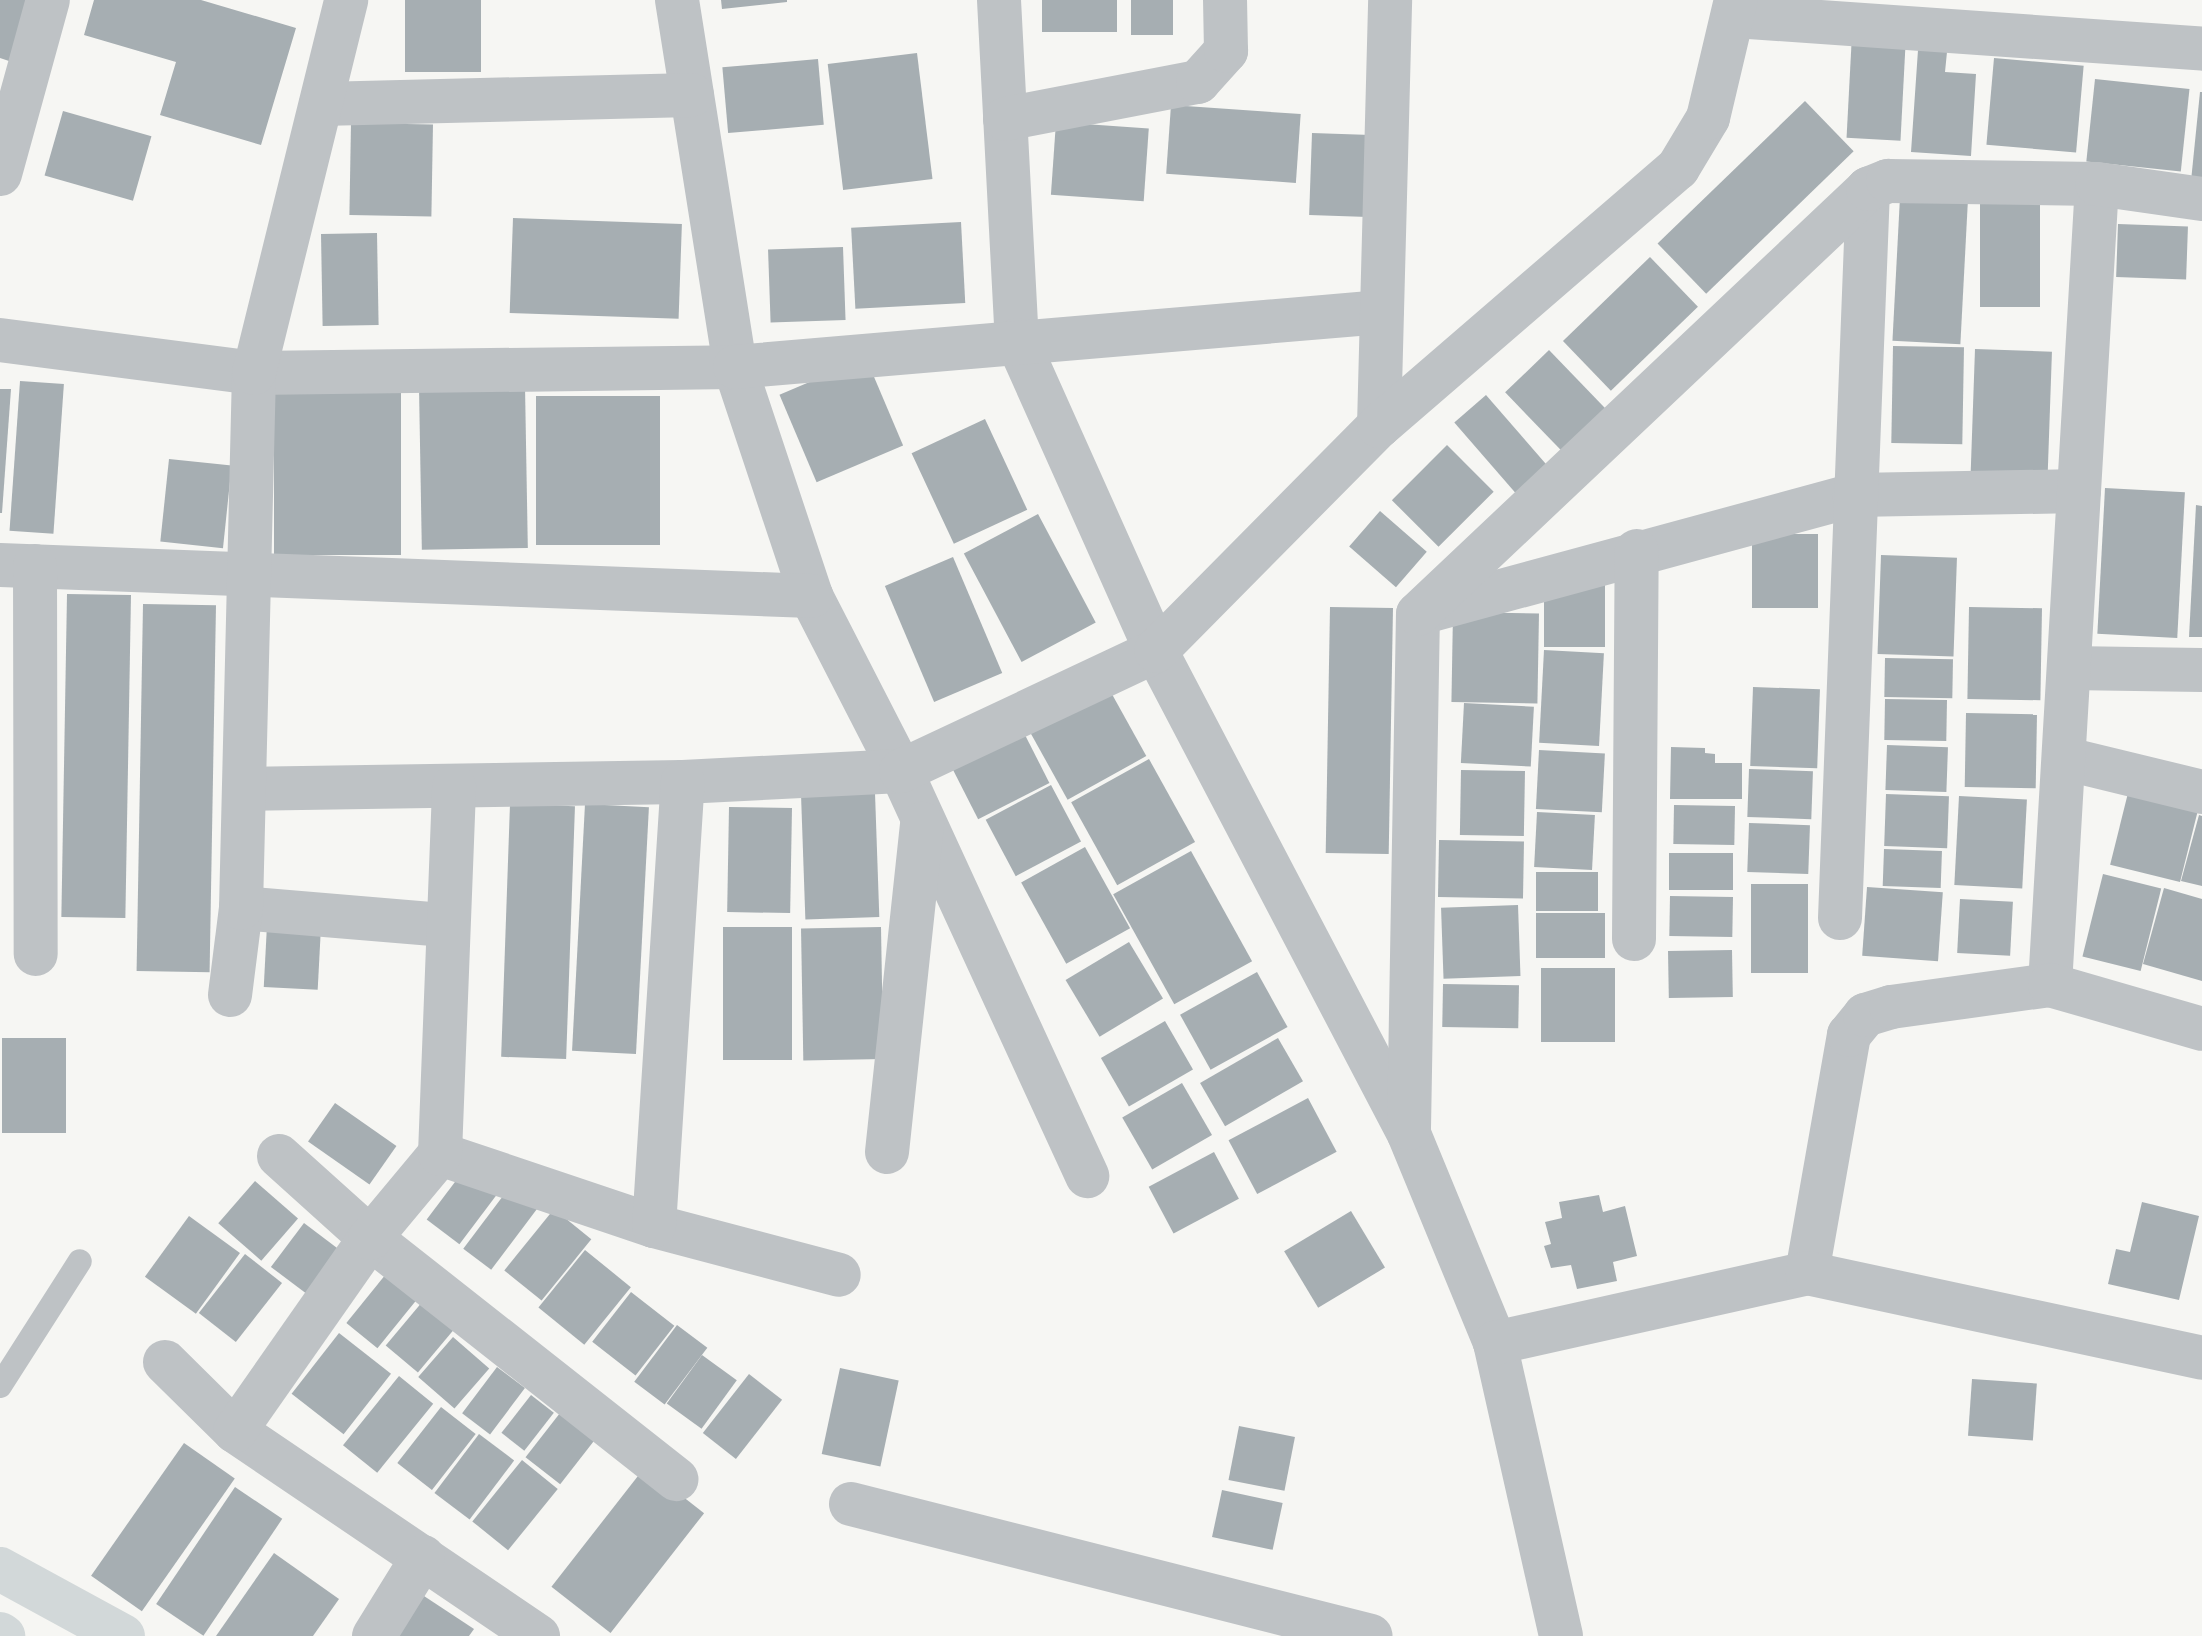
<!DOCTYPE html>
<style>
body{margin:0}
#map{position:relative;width:2202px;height:1636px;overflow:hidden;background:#f6f6f3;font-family:Arial,sans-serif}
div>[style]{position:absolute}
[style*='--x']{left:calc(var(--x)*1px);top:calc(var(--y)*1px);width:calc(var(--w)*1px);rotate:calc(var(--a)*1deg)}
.building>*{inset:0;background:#a6aeb2;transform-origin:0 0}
.lane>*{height:24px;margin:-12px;padding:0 12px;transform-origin:12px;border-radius:12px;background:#bec2c5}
.street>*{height:44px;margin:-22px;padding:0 22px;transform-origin:22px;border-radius:22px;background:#bec2c5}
.secondary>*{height:44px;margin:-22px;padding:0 22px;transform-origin:22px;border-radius:22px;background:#d2d8d9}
span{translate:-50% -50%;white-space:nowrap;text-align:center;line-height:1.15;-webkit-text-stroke:8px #fff;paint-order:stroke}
</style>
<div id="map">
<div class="building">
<i style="clip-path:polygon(0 0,32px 0,12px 62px,0 58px)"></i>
<i style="clip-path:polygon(94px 0,201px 0,296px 28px,261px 145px,160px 115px,176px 62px,84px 35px)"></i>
<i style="left:405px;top:0;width:76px;height:72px"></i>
<i style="clip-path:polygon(721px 0,787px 0,787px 2px,722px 9px)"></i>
<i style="left:1042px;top:0;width:75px;height:32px"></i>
<i style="left:1131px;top:0;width:42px;height:35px"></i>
<i style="left:1852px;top:34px;width:54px;height:104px;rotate:3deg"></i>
<i style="clip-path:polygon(1918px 50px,1947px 52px,1945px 72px,1976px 74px,1971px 156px,1911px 152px)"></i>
<i style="left:917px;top:53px;width:127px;height:90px;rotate:83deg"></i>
<i style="left:1994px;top:58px;width:90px;height:87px;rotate:5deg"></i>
<i style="left:818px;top:59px;width:66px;height:96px;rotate:85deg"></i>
<i style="left:2095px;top:79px;width:95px;height:83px;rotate:6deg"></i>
<i style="clip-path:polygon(2200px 92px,2202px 92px,2202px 182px,2191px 181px)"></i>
<i style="left:1805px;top:101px;width:70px;height:205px;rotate:46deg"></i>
<i style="left:1171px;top:105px;width:130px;height:69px;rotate:4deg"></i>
<i style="left:63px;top:111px;width:92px;height:67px;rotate:16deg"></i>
<i style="left:1056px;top:122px;width:93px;height:73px;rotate:4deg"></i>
<i style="left:351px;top:123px;width:82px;height:92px;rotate:1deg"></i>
<i style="left:1312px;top:133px;width:59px;height:82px;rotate:2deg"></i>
<i style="left:1900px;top:197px;width:68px;height:144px;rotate:3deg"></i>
<i style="left:1980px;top:201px;width:60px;height:106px"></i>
<i style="left:513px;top:218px;width:169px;height:95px;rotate:2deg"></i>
<i style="left:961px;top:222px;width:81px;height:110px;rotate:87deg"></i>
<i style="left:2118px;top:224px;width:70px;height:53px;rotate:2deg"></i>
<i style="left:377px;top:233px;width:92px;height:56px;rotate:89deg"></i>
<i style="left:843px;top:247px;width:73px;height:75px;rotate:88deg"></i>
<i style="left:1650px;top:257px;width:69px;height:121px;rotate:46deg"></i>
<i style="left:1893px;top:346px;width:71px;height:97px;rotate:1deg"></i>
<i style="left:1975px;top:349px;width:77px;height:125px;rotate:2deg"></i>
<i style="left:1549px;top:350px;width:84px;height:61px;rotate:46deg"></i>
<i style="left:866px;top:358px;width:95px;height:94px;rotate:67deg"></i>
<i style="left:20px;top:381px;width:44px;height:150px;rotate:4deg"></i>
<i style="left:274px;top:381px;width:127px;height:174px"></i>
<i style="left:525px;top:386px;width:162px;height:106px;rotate:89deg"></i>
<i style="clip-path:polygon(0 389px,11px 389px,2px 513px,0 513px)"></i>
<i style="left:1486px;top:395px;width:94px;height:42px;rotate:49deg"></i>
<i style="left:536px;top:396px;width:124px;height:149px"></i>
<i style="left:985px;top:419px;width:100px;height:81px;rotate:65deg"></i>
<i style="left:1447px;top:445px;width:66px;height:78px;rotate:45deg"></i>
<i style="left:169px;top:459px;width:63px;height:83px;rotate:6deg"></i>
<i style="left:2105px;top:488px;width:80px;height:146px;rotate:3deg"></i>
<i style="clip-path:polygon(2196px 505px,2202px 506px,2202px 637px,2189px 637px)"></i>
<i style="left:1380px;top:511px;width:62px;height:47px;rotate:41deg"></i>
<i style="left:1038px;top:514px;width:123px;height:84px;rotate:62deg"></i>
<i style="left:1752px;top:534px;width:66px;height:74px"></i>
<i style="left:1881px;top:555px;width:76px;height:99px;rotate:2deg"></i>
<i style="left:953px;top:557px;width:126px;height:74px;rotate:67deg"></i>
<i style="left:1544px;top:584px;width:61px;height:63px"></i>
<i style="left:67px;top:594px;width:64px;height:323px;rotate:1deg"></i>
<i style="left:143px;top:604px;width:73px;height:367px;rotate:1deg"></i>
<i style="left:1330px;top:607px;width:63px;height:246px;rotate:1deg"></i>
<i style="left:1969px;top:607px;width:73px;height:92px;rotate:1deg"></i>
<i style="left:1453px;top:612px;width:86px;height:90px;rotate:1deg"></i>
<i style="left:1544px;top:650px;width:60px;height:93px;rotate:3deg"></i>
<i style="left:1885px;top:658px;width:68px;height:39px;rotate:1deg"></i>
<i style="left:1108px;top:687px;width:79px;height:90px;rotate:61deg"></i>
<i style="left:1753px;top:687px;width:67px;height:79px;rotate:2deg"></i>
<i style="left:1885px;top:699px;width:62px;height:41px;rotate:1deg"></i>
<i style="left:1464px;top:703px;width:70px;height:60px;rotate:3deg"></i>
<i style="left:1966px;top:713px;width:71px;height:74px;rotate:1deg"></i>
<i style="left:1024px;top:733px;width:56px;height:80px;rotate:63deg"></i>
<i style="left:1887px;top:745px;width:61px;height:45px;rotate:2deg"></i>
<i style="clip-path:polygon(1671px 747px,1705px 748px,1705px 753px,1715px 754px,1715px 763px,1742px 763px,1742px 799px,1670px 799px)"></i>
<i style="left:1539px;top:750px;width:66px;height:59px;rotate:3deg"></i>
<i style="left:1149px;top:759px;width:95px;height:89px;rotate:61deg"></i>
<i style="left:1749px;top:769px;width:64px;height:48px;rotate:2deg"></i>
<i style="left:1461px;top:770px;width:64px;height:65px;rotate:1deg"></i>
<i style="left:1051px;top:785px;width:64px;height:74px;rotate:62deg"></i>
<i style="left:2129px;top:789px;width:72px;height:78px;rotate:14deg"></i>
<i style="left:875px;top:793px;width:124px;height:74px;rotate:88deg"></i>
<i style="left:1886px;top:794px;width:63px;height:52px;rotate:2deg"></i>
<i style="left:1959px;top:796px;width:68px;height:89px;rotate:3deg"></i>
<i style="left:510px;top:804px;width:65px;height:253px;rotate:2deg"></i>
<i style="left:585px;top:804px;width:64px;height:247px;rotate:3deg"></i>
<i style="left:1674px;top:805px;width:61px;height:39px;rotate:1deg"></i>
<i style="left:729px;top:807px;width:63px;height:105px;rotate:1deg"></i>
<i style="left:1537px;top:812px;width:58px;height:55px;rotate:3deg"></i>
<i style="clip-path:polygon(2199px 815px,2202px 816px,2202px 886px,2181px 881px)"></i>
<i style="left:1749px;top:823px;width:61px;height:49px;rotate:2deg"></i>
<i style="left:1439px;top:840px;width:85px;height:57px;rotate:1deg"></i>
<i style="left:1085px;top:847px;width:93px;height:73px;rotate:61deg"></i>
<i style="left:1884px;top:849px;width:58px;height:37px;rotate:2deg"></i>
<i style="left:1191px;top:851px;width:126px;height:89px;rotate:61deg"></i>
<i style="left:1669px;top:853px;width:64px;height:37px"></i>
<i style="left:1536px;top:872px;width:62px;height:39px"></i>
<i style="left:2103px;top:874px;width:60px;height:85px;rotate:14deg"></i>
<i style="left:1751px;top:884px;width:57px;height:89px"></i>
<i style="left:1867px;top:887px;width:76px;height:69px;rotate:4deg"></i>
<i style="clip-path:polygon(2164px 888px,2202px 899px,2202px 981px,2143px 964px)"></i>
<i style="left:1670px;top:896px;width:63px;height:40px;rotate:1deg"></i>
<i style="left:1960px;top:899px;width:53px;height:54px;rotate:3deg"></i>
<i style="left:1518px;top:905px;width:71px;height:77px;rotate:88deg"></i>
<i style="left:1536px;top:913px;width:69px;height:45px"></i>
<i style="left:267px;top:925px;width:54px;height:62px;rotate:3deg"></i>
<i style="left:723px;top:927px;width:69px;height:133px"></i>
<i style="left:881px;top:927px;width:132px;height:80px;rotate:89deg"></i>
<i style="left:1129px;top:942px;width:66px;height:74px;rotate:59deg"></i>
<i style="left:1732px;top:950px;width:47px;height:64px;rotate:89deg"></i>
<i style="left:1541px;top:968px;width:74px;height:74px"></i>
<i style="left:1257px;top:972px;width:63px;height:88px;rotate:61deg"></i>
<i style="left:1443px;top:984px;width:76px;height:43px;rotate:1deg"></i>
<i style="left:1165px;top:1021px;width:56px;height:74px;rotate:60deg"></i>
<i style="left:2px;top:1038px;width:64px;height:95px"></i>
<i style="left:1278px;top:1038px;width:50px;height:90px;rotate:60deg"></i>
<i style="left:1182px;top:1083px;width:60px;height:69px;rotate:60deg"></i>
<i style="left:1308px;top:1098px;width:61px;height:90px;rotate:62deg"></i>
<i style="left:335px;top:1103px;width:75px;height:47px;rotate:35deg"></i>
<i style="left:1214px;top:1152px;width:53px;height:74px;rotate:62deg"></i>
<i style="left:467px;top:1166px;width:41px;height:67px;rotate:37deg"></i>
<i style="left:255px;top:1181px;width:57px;height:56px;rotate:41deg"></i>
<i style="left:509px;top:1188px;width:35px;height:76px;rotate:37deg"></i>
<i style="clip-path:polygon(1599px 1195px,1603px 1212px,1625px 1206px,1637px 1256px,1613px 1262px,1617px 1281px,1577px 1289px,1571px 1265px,1551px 1268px,1544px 1246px,1551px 1244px,1545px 1222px,1562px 1218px,1559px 1202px)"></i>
<i style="clip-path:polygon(2142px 1202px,2199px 1216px,2179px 1300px,2108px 1284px,2116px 1249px,2130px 1252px)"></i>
<i style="left:554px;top:1209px;width:48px;height:79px;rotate:39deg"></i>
<i style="left:1351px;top:1211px;width:66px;height:78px;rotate:59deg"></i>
<i style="left:189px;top:1216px;width:63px;height:75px;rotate:36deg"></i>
<i style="left:304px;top:1223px;width:48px;height:55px;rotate:37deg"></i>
<i style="left:585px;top:1250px;width:59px;height:74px;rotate:39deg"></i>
<i style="left:245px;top:1254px;width:47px;height:75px;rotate:38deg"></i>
<i style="left:386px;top:1274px;width:40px;height:63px;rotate:39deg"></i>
<i style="left:631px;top:1292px;width:55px;height:63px;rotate:38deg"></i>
<i style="left:423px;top:1301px;width:42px;height:58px;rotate:40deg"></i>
<i style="left:677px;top:1325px;width:38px;height:71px;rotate:37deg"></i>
<i style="left:339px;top:1333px;width:66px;height:77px;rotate:38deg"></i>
<i style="left:453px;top:1337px;width:48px;height:53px;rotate:41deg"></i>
<i style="left:702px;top:1355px;width:43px;height:60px;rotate:36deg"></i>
<i style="left:497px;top:1367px;width:35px;height:58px;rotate:37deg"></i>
<i style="left:840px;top:1368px;width:60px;height:88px;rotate:12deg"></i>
<i style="left:749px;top:1374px;width:42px;height:75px;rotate:38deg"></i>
<i style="left:399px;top:1376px;width:44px;height:89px;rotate:39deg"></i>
<i style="left:1972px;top:1379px;width:65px;height:57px;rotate:4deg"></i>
<i style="left:531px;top:1395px;width:29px;height:48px;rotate:38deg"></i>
<i style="left:441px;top:1407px;width:44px;height:71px;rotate:38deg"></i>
<i style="left:560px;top:1413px;width:44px;height:56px;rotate:38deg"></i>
<i style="left:1239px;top:1426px;width:57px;height:55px;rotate:11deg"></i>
<i style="left:479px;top:1434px;width:44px;height:74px;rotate:37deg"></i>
<i style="left:184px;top:1443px;width:62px;height:162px;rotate:35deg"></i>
<i style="left:522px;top:1460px;width:46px;height:79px;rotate:39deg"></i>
<i style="left:645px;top:1467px;width:75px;height:152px;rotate:38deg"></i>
<i style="left:235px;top:1487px;width:57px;height:141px;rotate:34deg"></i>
<i style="left:1222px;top:1490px;width:62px;height:48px;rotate:12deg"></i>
<i style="clip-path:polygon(274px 1553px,339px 1599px,313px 1636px,216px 1636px)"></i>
<i style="clip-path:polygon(424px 1596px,474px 1629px,469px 1636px,398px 1636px)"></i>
</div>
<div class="lane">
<i style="--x:0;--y:1386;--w:148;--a:-57.4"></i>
</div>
<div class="street">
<i style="--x:677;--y:0;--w:372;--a:81"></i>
<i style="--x:735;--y:367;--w:241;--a:71.6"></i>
<i style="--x:811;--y:596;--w:197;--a:62.8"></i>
<i style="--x:901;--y:771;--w:446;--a:65.3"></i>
<i style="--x:999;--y:0;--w:340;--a:87"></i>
<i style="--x:1017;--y:340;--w:341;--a:65.9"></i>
<i style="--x:1156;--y:651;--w:545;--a:62.35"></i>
<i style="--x:1409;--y:1134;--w:226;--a:67.6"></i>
<i style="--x:1495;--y:1343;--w:300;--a:77.3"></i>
<i style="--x:1735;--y:16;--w:468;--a:4"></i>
<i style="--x:321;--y:104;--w:371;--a:-1.4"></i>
<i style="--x:1005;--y:119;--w:197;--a:-10.9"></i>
<i style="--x:1198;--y:82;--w:42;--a:-47.9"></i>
<i style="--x:1226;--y:51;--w:51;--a:-91.1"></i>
<i style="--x:0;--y:174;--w:180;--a:-74.6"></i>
<i style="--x:0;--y:340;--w:256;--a:7.4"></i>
<i style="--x:254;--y:373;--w:481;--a:-0.7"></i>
<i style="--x:735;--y:367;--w:649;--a:-4.86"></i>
<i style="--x:1379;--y:426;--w:426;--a:-88.5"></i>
<i style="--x:0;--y:565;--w:812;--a:2.19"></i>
<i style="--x:35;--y:566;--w:388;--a:89.9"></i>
<i style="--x:1424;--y:612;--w:446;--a:-15.2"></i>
<i style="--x:1854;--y:495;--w:225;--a:-1"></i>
<i style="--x:2069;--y:668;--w:133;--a:0.9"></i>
<i style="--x:2067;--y:759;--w:139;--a:13.7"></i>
<i style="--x:245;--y:789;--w:438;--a:-0.9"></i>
<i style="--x:683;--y:782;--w:218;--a:-2.9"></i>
<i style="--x:901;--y:771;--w:282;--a:-25.2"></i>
<i style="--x:1156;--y:651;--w:317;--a:-45.3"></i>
<i style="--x:1379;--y:426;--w:395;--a:-40.8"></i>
<i style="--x:1678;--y:168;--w:58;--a:-59"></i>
<i style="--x:1708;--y:118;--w:121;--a:-76.7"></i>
<i style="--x:241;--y:908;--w:205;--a:4.8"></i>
<i style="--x:1840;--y:918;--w:730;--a:-87.8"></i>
<i style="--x:1634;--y:939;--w:388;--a:-89.6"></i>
<i style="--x:2050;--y:985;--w:802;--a:-86.64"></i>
<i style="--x:230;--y:995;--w:88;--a:-82.8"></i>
<i style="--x:241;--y:908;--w:535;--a:-88.61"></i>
<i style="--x:254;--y:373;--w:384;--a:-76.1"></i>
<i style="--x:1409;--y:1128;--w:514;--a:-89"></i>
<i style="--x:1418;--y:614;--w:619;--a:-43.36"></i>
<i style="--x:1868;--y:189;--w:22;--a:-22"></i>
<i style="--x:1888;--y:181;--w:209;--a:0.8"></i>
<i style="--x:2097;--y:184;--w:106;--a:8.1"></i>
<i style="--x:887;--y:1152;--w:330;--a:-83.9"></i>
<i style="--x:440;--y:1154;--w:226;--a:18.6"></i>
<i style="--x:654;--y:1226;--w:191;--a:14.8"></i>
<i style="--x:279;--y:1156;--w:122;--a:42"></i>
<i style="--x:370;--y:1238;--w:390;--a:38.2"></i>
<i style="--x:654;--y:1226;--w:445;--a:-86.3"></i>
<i style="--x:1807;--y:1273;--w:242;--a:-80"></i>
<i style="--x:1849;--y:1035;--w:26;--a:-51"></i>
<i style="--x:1865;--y:1015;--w:27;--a:-17"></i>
<i style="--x:1891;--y:1007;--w:161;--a:-7.9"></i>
<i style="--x:2050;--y:985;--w:158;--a:16.1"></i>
<i style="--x:1495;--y:1343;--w:320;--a:-12.6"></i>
<i style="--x:1807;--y:1273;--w:404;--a:12.1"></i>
<i style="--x:165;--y:1362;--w:98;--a:44.6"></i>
<i style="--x:235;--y:1431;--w:366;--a:34.1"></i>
<i style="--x:235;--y:1431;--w:236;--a:-55"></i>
<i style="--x:370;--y:1238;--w:109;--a:-50.2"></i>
<i style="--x:440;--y:1154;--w:368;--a:-87.8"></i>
<i style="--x:851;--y:1504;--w:536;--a:14.24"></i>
<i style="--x:374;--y:1636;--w:93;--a:-58.2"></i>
</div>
<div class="secondary">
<i style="--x:0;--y:1569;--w:140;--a:28.6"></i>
<i style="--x:0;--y:1634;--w:4;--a:34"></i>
</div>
</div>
